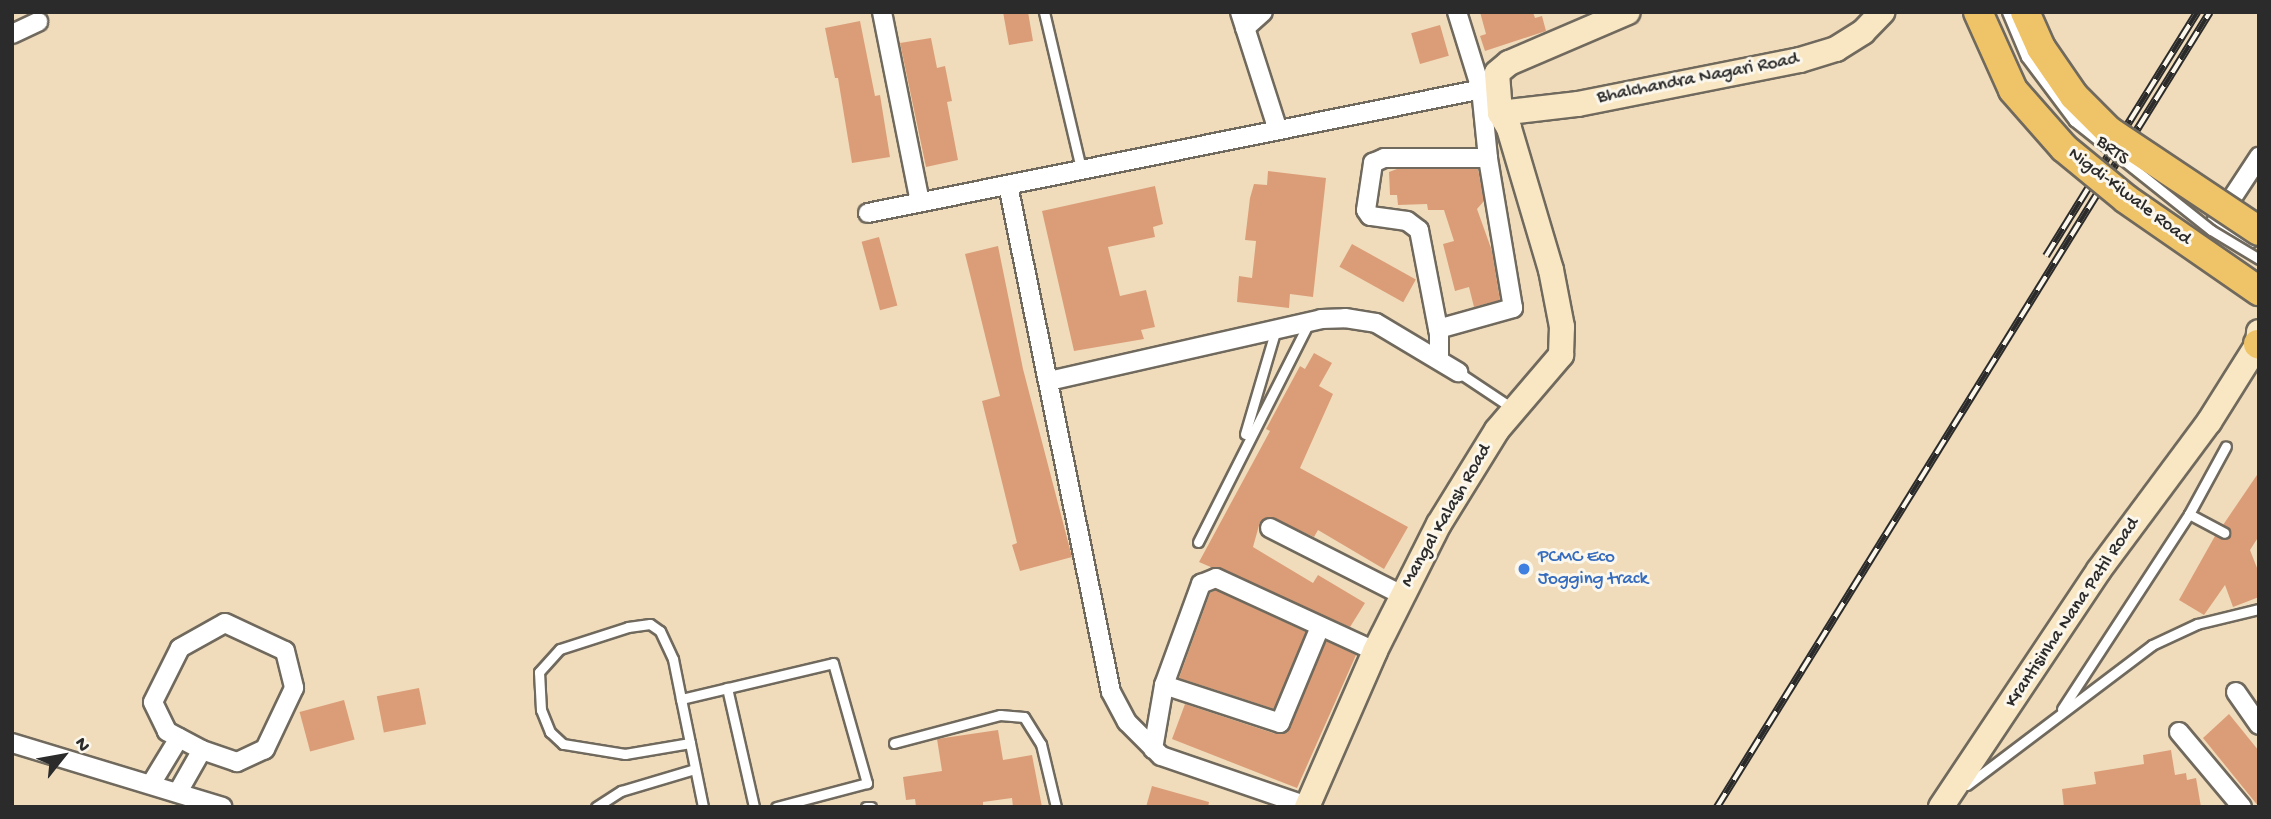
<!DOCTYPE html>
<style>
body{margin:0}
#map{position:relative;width:2271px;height:819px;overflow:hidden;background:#f0dcbb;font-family:"Gochi Hand",sans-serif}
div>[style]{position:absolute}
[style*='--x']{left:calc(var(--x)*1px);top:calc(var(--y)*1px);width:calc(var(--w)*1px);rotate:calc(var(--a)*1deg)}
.building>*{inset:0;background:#db9d78;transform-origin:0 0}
.roads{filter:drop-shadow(2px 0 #70695d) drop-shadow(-2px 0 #70695d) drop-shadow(0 2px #70695d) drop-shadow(0 -2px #70695d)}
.lane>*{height:9px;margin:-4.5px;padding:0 4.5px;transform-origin:4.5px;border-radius:4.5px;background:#fff}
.street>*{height:18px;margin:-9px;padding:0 9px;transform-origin:9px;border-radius:9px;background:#fff}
.secondary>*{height:24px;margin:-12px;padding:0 12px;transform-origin:12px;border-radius:12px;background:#f9e7c3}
.primary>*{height:28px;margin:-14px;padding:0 14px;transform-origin:14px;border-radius:14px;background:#efc469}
.rail>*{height:8px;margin-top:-4px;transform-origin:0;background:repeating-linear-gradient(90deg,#fbf7ec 0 16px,#2b2b2b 0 32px);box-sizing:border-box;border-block:2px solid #2b2b2b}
.bridges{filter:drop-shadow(2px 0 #70695d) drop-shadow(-2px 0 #70695d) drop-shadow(0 2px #70695d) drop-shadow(0 -2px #70695d)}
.lane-bridge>*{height:9px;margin:-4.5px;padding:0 4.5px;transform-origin:4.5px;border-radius:4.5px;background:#fff}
.primary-bridge>*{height:28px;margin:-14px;padding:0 14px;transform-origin:14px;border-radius:14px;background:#efc469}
.dots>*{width:19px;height:19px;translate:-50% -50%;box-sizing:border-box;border:4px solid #fbf7ec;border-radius:50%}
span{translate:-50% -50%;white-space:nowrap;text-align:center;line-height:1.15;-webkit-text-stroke:6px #fbf7ec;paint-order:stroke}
.street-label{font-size:19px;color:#2b2b2b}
.shop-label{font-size:19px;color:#366cbe}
.left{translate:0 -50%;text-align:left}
.frame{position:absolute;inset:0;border:14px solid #2b2b2b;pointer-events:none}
.north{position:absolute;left:28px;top:721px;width:70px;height:70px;-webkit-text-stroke:5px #fbf7ec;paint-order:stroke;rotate:59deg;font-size:19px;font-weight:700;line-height:28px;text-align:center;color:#2b2b2b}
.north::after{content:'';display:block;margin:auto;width:24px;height:32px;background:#2b2b2b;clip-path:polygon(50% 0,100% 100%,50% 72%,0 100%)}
</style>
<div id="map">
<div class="building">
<i style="clip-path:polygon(1003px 12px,1028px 12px,1033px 41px,1009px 45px)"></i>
<i style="clip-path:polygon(1480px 12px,1533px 12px,1535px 18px,1542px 16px,1546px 31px,1485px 51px,1480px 36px,1486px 34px)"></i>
<i style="clip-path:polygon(860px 21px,875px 96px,880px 95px,890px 157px,852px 163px,838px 78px,835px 78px,825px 28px)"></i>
<i style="left:1440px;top:25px;width:32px;height:30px;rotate:74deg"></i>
<i style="clip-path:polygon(931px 38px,937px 68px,945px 66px,952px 101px,947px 102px,958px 160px,926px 167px,900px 43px)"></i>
<i style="clip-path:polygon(1397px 169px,1478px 169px,1484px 201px,1477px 209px,1492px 251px,1500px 300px,1474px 307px,1469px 287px,1455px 291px,1443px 244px,1454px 241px,1444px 210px,1428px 210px,1427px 204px,1398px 205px,1397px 195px,1390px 195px,1389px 172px)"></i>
<i style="clip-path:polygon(1268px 171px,1326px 178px,1313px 297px,1290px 294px,1289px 308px,1237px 302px,1239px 276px,1252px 278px,1256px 241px,1245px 240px,1250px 198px,1254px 184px,1267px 185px)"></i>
<i style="clip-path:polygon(1155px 186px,1163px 224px,1153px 227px,1155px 237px,1108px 247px,1120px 296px,1146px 290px,1155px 327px,1141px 330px,1144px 339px,1074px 351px,1042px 211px)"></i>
<i style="left:879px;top:237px;width:71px;height:18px;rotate:75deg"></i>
<i style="left:1352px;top:244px;width:73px;height:26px;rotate:29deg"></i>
<i style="clip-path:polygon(998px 246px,1023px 369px,1072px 557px,1020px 571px,1012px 545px,1017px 543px,982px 401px,1000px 396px,965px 254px)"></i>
<i style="clip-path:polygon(1314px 353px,1332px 363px,1319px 386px,1333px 394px,1300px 468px,1408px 527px,1384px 569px,1318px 530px,1314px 537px,1270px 517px,1260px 522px,1253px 547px,1313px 583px,1318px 575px,1365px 603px,1350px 627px,1199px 562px,1270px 431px,1266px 429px,1300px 366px,1305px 369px)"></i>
<i style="clip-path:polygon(2259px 472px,2259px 536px,2250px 550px,2259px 573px,2259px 597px,2233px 607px,2225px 585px,2204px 615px,2179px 600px,2215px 536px,2230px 537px,2230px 530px,2223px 525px)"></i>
<i style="clip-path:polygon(1216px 590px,1306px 632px,1274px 709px,1179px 678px,1210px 593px)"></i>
<i style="clip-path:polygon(1326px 641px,1356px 655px,1297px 788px,1172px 739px,1185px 704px,1276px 734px,1287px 732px)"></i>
<i style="left:419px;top:688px;width:37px;height:43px;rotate:79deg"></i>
<i style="left:344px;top:700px;width:41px;height:46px;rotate:75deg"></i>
<i style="clip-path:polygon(2229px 714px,2259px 751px,2259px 807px,2203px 738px)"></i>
<i style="clip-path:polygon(998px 730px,1003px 760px,1032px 755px,1042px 807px,1013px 807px,1012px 798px,983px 802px,983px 807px,916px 807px,915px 799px,906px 800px,903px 777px,942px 771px,937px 739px)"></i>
<i style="clip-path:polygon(2171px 750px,2175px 775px,2186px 773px,2187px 780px,2196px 778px,2201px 807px,2064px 807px,2062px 789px,2096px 784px,2094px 772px,2144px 764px,2143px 755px)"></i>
<i style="clip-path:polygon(1152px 786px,1209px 802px,1208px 807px,1146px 807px)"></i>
</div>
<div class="roads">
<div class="lane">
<i style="--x:1044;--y:12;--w:161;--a:76.7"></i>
<i style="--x:1458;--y:372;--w:65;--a:33.7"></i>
<i style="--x:1245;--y:434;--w:109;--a:-73.6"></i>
<i style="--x:2189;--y:514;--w:40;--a:28"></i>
<i style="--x:1198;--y:542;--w:246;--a:-63.2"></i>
<i style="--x:727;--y:688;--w:122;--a:77.2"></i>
<i style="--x:681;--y:699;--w:156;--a:-13.3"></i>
<i style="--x:833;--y:663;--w:125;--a:74.2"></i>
<i style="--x:867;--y:783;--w:94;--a:165.2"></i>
<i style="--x:2062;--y:709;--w:233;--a:-56.9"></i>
<i style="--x:2189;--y:514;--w:77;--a:-61.4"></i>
<i style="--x:690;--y:743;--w:66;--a:170.4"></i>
<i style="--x:625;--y:754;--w:63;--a:-170.8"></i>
<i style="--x:563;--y:744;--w:18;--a:-137"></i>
<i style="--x:550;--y:732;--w:24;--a:-112"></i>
<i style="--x:541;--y:710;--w:38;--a:-93"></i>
<i style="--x:539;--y:672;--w:31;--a:-48"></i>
<i style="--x:560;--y:649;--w:71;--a:-17.9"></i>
<i style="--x:628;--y:627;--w:22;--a:-8"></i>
<i style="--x:650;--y:624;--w:12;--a:35"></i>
<i style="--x:660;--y:631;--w:31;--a:65"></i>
<i style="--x:673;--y:659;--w:41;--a:78.7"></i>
<i style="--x:681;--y:699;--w:45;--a:78.4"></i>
<i style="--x:690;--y:743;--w:65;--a:78.5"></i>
<i style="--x:894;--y:743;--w:110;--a:-14.8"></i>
<i style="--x:1000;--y:715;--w:24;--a:5"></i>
<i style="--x:1024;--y:717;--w:32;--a:58"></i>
<i style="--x:1041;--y:744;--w:65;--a:76.6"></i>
<i style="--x:1967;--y:785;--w:232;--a:-37.1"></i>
<i style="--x:2152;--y:645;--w:50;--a:-25"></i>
<i style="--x:2197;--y:624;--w:64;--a:-13.6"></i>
<i style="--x:596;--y:807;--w:30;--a:-33"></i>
<i style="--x:621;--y:791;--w:77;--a:-16.6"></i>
<i style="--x:866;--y:807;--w:5;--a:0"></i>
</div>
<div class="street">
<i style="--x:882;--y:12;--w:194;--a:78.7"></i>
<i style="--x:1240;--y:12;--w:121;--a:72.2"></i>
<i style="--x:1245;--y:28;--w:24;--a:-42"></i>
<i style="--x:12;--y:34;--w:29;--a:-25"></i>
<i style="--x:1008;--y:185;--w:517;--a:78.52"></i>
<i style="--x:1111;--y:692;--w:34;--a:62"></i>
<i style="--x:1127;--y:722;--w:48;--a:45"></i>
<i style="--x:1161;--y:756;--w:154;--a:18.9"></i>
<i style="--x:868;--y:213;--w:642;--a:-11.41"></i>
<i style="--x:2249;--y:239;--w:37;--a:-151"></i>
<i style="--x:2217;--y:221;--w:77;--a:-56.7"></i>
<i style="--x:1438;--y:329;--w:78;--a:-15.6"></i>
<i style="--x:1513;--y:308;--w:152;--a:-99.5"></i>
<i style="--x:1439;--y:360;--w:26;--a:-90"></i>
<i style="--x:1439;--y:334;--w:106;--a:-100.9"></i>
<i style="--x:1419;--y:230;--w:15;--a:-143"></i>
<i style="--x:1407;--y:221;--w:37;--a:-172"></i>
<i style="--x:1370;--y:216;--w:7;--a:-124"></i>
<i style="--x:1366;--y:210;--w:48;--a:-81.5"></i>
<i style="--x:1373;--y:163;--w:12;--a:-24"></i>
<i style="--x:1384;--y:158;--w:104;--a:0"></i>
<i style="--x:1488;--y:158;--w:69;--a:-95.8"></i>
<i style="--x:1481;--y:89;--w:81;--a:-107.3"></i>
<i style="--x:1049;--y:381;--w:279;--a:-12.8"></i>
<i style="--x:1321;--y:319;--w:24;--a:-2"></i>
<i style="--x:1345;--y:318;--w:31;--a:9"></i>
<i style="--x:1376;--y:323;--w:96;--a:30.9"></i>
<i style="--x:1270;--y:528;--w:148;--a:26.9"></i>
<i style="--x:1164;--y:685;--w:108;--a:-69.9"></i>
<i style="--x:1201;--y:584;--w:16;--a:-22"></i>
<i style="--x:1216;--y:578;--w:175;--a:24.7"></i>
<i style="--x:2236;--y:692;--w:40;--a:55.1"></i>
<i style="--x:2179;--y:732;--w:98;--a:50"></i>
<i style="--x:12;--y:743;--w:220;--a:16.9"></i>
<i style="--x:1153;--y:749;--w:65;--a:-80.2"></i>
<i style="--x:1164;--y:685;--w:122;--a:18.1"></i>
<i style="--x:1280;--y:723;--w:104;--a:-67.4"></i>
<i style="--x:151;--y:784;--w:54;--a:-58.7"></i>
<i style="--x:178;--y:792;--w:48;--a:-60.3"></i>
<i style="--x:202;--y:750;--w:40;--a:-152"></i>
<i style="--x:167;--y:731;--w:32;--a:-116"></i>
<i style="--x:153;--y:702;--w:60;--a:-63.4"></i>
<i style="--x:180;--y:648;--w:51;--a:-29.1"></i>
<i style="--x:225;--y:623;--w:66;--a:25"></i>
<i style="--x:285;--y:651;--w:38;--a:76"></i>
<i style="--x:294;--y:688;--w:68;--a:115.4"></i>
<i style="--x:265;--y:749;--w:31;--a:155"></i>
<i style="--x:237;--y:762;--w:37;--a:-161"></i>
</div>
<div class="secondary">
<i style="--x:1500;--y:113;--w:79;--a:-6.6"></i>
<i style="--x:1578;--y:104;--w:226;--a:-11.2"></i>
<i style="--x:1800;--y:60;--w:38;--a:-17"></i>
<i style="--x:1836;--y:49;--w:32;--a:-32"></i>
<i style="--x:1863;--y:32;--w:28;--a:-46"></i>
<i style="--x:1307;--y:807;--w:170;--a:-66.4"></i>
<i style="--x:1375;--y:651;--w:142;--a:-63.3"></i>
<i style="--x:1439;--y:524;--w:110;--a:-58.3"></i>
<i style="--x:1497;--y:430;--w:99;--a:-49.5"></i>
<i style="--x:1561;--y:355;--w:28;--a:-88"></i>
<i style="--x:1562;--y:327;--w:58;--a:-100.9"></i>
<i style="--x:1551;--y:270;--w:148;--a:-106.5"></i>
<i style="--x:1509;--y:128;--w:17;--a:-121"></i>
<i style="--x:1500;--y:113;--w:40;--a:-94.3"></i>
<i style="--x:1497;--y:73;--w:16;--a:-40"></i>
<i style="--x:1509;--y:63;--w:129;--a:-23.2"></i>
<i style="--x:1941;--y:807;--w:285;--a:-56.3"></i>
<i style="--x:2099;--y:570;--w:184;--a:-53.4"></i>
<i style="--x:2209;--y:422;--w:92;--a:-57.9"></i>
<i style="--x:2258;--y:344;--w:12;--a:-85"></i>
</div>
<div class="primary">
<i style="--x:2258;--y:344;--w:1;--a:45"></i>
</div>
</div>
<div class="rail">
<i style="--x:2046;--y:256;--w:287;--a:-58.2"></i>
<i style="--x:1717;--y:807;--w:935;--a:-58.2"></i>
</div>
<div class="bridges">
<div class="lane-bridge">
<i style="--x:2007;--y:12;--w:49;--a:67.1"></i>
<i style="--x:2026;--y:57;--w:80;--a:53.1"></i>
<i style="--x:2074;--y:121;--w:175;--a:38.5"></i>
<i style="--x:2211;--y:230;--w:56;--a:31.1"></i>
</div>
<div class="primary-bridge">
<i style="--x:1978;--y:12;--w:85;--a:65.8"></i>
<i style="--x:2013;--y:90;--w:77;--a:48.7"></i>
<i style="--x:2064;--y:148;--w:80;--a:39.4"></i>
<i style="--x:2126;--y:199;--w:162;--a:34.7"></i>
<i style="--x:2025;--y:12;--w:39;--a:66"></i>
<i style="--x:2041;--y:48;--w:58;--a:55.5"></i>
<i style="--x:2074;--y:96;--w:49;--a:45"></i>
<i style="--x:2109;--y:131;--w:180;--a:33.7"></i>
</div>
</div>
<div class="dots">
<i style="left:1524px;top:569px;background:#3f7fe0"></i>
</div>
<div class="street-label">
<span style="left:1698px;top:79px;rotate:-11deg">Bhalchandra Nagari Road</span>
<span style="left:2112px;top:151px;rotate:38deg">BRTS</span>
<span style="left:2129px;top:197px;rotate:37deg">Nigdi-Kiwale Road</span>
<span style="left:1447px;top:516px;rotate:-60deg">Mangal Kalash Road</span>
<span style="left:2073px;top:613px;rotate:-56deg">Krantisinha Nana Patil Road</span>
</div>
<div class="shop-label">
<span class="left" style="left:1538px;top:569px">PCMC Eco<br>Jogging track</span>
</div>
<div class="frame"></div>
<div class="north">N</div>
</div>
